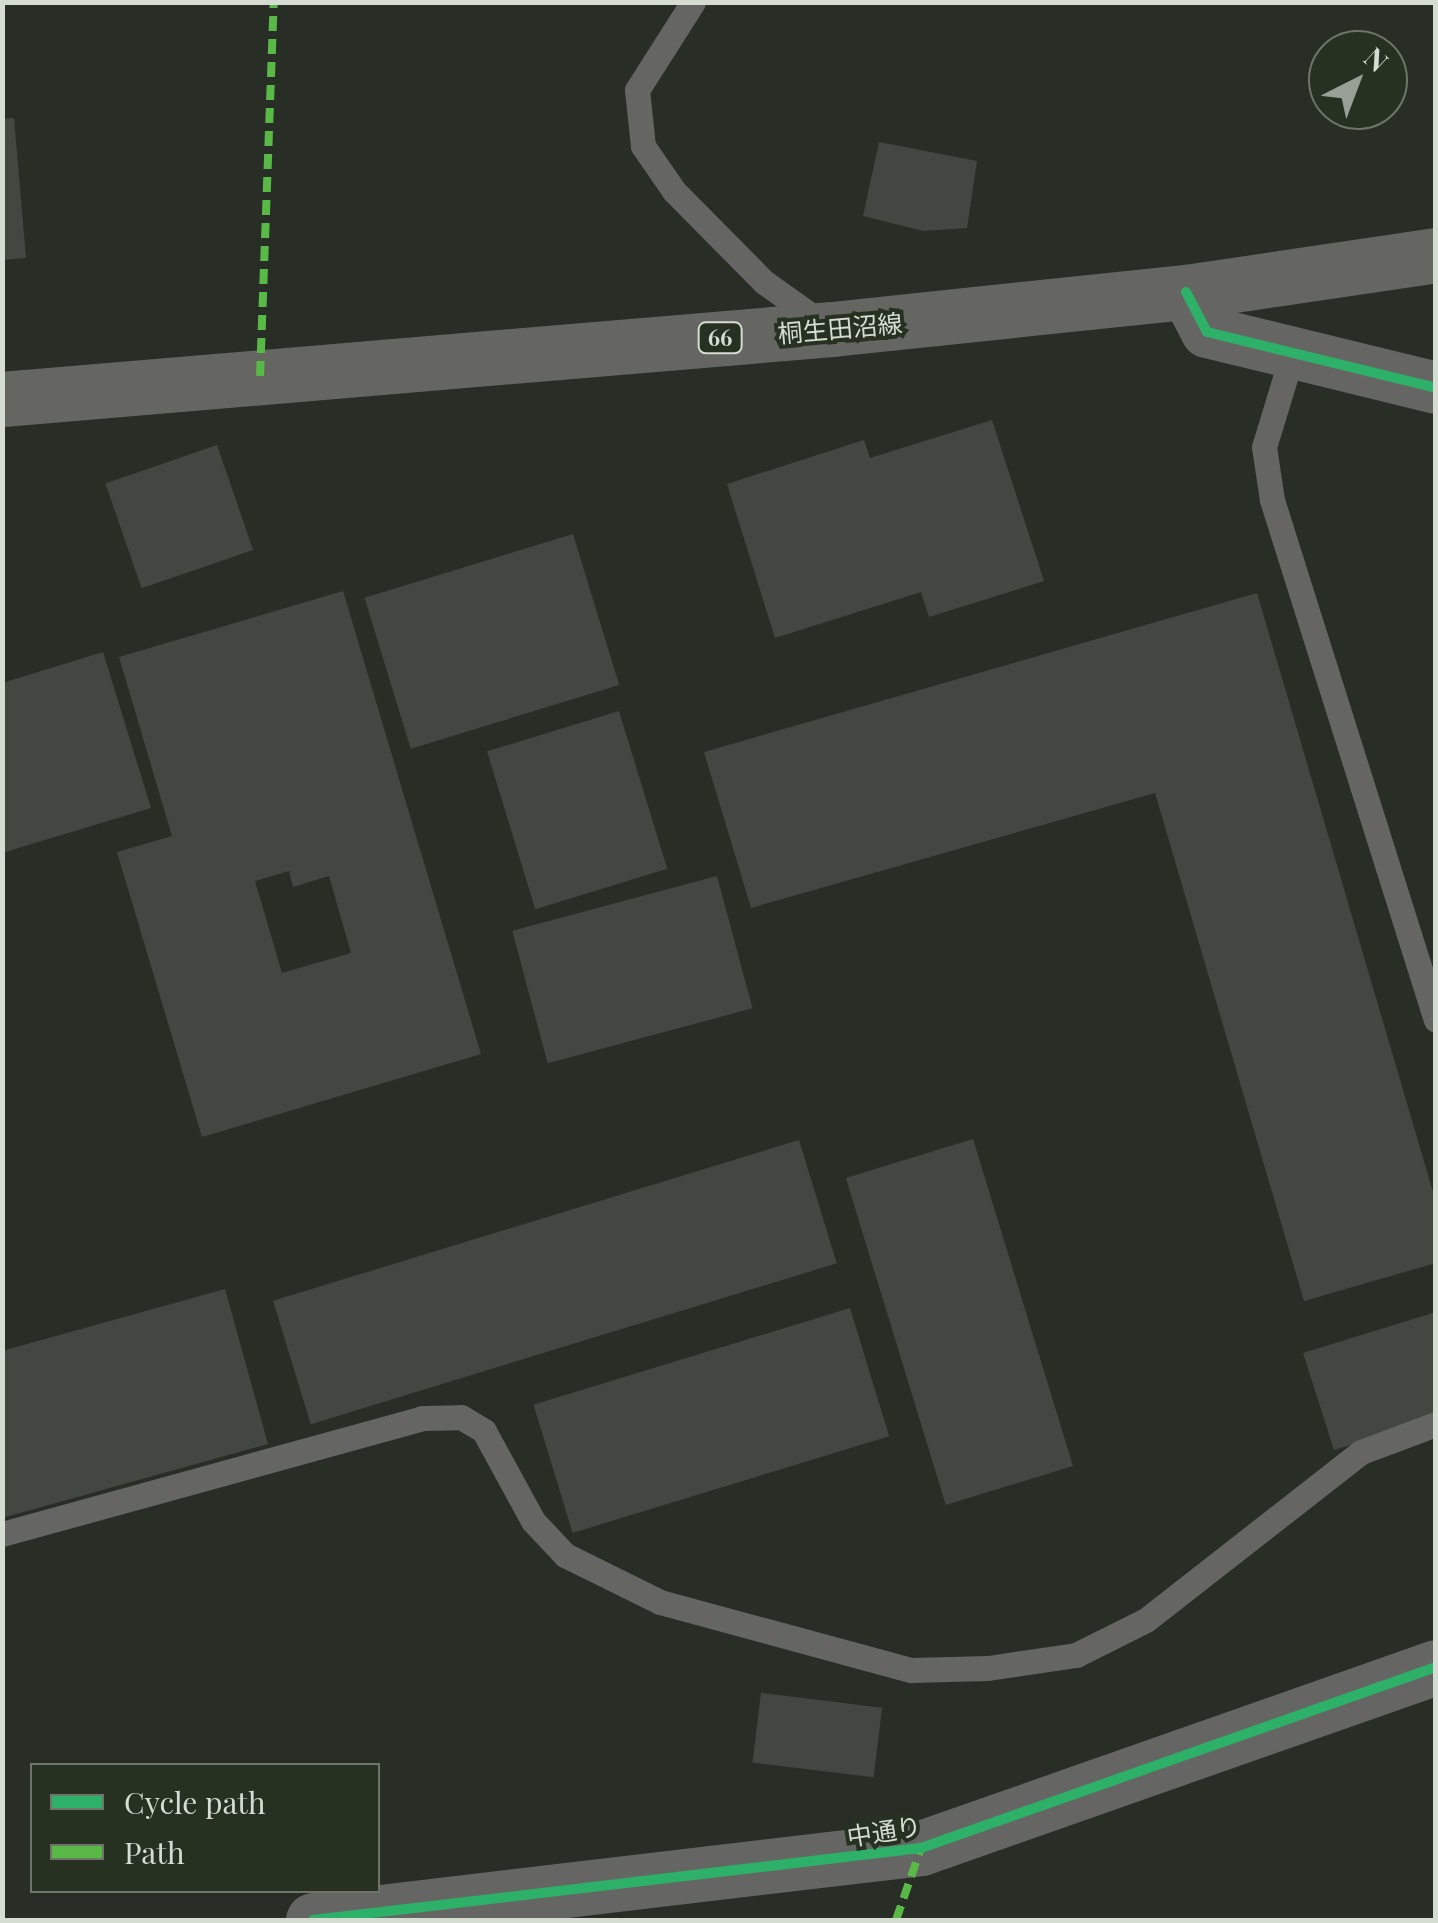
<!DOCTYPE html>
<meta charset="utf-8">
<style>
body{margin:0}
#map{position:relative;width:1438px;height:1923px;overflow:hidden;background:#282e26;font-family:"Playfair Display","Noto Sans JP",serif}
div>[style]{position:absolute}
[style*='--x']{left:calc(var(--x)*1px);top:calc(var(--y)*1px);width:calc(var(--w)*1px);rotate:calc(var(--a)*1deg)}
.building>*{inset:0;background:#424741;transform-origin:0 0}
.service>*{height:25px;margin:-12.5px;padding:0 12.5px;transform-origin:12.5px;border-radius:12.5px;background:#656563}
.minor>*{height:52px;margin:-26px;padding:0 26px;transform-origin:26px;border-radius:26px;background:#656563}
.tertiary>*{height:55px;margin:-27.5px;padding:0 27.5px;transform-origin:27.5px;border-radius:27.5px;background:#656563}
.primary>*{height:55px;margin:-27.5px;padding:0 27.5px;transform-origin:27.5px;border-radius:27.5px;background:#656562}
.quiet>*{height:8px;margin-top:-4px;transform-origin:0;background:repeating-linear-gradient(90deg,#58b947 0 15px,transparent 0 23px)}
.cycleway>*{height:10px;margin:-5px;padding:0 5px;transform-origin:5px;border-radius:5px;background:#2db169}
span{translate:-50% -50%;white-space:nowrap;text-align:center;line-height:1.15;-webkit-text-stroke:8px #273122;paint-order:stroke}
.shield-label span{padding:2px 8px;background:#273122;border:2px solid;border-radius:8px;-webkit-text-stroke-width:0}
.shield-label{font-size:22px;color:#d5dcd2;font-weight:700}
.street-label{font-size:25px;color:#d5dcd2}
.frame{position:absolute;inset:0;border:5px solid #d5dcd2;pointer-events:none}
.legend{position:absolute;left:30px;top:1763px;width:350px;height:130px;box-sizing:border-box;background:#273122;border:2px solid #6d7568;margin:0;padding:12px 18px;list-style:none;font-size:30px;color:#d5dcd2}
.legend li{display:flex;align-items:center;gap:20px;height:50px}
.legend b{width:50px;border:2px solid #6d7568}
.north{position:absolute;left:1308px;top:30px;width:100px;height:100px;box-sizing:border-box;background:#273122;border:2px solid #6d7568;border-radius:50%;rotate:42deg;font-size:28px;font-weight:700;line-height:40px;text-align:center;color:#d5dcd2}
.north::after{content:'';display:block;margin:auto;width:35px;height:45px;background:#989f96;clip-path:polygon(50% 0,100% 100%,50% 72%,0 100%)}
</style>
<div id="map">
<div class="building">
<i style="clip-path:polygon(14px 118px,26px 258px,2px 260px,2px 119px)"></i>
<i style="clip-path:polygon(879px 142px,977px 161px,967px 228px,923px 231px,863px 216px)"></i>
<i style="clip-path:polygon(992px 420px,1044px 581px,929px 617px,921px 592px,775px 638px,727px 484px,864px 440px,870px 458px)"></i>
<i style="left:217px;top:445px;width:111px;height:118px;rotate:71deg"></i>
<i style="left:573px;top:534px;width:158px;height:218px;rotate:73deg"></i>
<i style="clip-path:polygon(evenodd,343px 591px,481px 1054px,202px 1137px,117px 852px,172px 836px,119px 657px,343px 591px,289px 871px,293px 887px,329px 876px,351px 953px,282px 973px,255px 881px,289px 871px)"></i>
<i style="clip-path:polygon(1257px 593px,1436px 1202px,1436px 1263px,1304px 1301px,1155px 793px,751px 908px,704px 752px)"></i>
<i style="clip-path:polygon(103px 652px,151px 808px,2px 853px,2px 683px)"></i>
<i style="left:619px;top:711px;width:165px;height:138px;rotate:73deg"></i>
<i style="left:717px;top:876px;width:137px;height:212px;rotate:75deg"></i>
<i style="left:973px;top:1139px;width:342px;height:133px;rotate:73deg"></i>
<i style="left:799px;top:1140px;width:129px;height:550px;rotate:73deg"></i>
<i style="clip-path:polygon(225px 1289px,268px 1444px,2px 1518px,2px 1351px)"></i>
<i style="left:850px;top:1308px;width:134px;height:331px;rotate:73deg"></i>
<i style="clip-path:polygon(1436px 1312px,1436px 1419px,1334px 1450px,1303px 1353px)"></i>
<i style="left:761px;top:1693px;width:122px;height:70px;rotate:7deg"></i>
</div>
<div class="service">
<i style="--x:693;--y:2;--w:104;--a:122.5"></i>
<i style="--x:637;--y:90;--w:56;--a:83.9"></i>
<i style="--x:643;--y:146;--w:55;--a:55.4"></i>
<i style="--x:674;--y:191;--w:128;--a:45.3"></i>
<i style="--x:764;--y:282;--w:72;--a:35.4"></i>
<i style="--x:1292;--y:355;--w:96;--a:106.9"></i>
<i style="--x:1264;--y:447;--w:54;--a:81.4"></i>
<i style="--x:1272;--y:500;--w:545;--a:72.5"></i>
<i style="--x:2;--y:1534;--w:436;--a:-15.4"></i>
<i style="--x:422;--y:1418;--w:39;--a:-1"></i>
<i style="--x:461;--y:1417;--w:27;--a:31"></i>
<i style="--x:484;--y:1431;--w:102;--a:61.4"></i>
<i style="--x:533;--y:1521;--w:47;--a:46.7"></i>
<i style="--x:565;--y:1555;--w:106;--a:26.3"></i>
<i style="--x:660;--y:1602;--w:260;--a:15.2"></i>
<i style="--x:911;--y:1670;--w:77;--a:-1.5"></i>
<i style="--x:988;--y:1668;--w:89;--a:-8.4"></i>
<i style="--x:1076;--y:1655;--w:78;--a:-26.6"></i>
<i style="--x:1146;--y:1620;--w:273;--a:-38"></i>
<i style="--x:1361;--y:1452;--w:80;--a:-20.5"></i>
</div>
<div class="minor">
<i style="--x:1186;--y:292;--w:45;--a:62.3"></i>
<i style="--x:1207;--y:332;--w:236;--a:13.7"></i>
</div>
<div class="tertiary">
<i style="--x:313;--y:1920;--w:612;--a:-6.75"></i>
<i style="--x:921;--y:1848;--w:546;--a:-19.36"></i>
</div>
<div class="primary">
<i style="--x:2;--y:399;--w:833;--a:-4.82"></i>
<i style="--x:832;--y:329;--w:356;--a:-6"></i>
<i style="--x:1186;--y:292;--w:253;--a:-8.4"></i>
</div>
<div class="quiet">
<i style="--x:260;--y:376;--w:374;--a:-87.9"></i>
<i style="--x:896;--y:1920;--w:76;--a:-70.9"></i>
</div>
<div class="cycleway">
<i style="--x:1186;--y:292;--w:45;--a:62.3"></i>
<i style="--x:1207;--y:332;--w:236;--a:13.7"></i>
<i style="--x:313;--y:1920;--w:612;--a:-6.75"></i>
<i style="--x:921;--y:1848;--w:546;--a:-19.36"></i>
</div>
<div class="shield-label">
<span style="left:720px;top:338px">66</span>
</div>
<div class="street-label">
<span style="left:840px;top:328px;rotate:-5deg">桐生田沼線</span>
<span style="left:884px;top:1831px;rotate:-9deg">中通り</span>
</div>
<div class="frame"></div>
<ul class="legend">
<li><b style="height:12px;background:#2db169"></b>Cycle path</li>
<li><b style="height:12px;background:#58b947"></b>Path</li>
</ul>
<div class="north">N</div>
</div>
